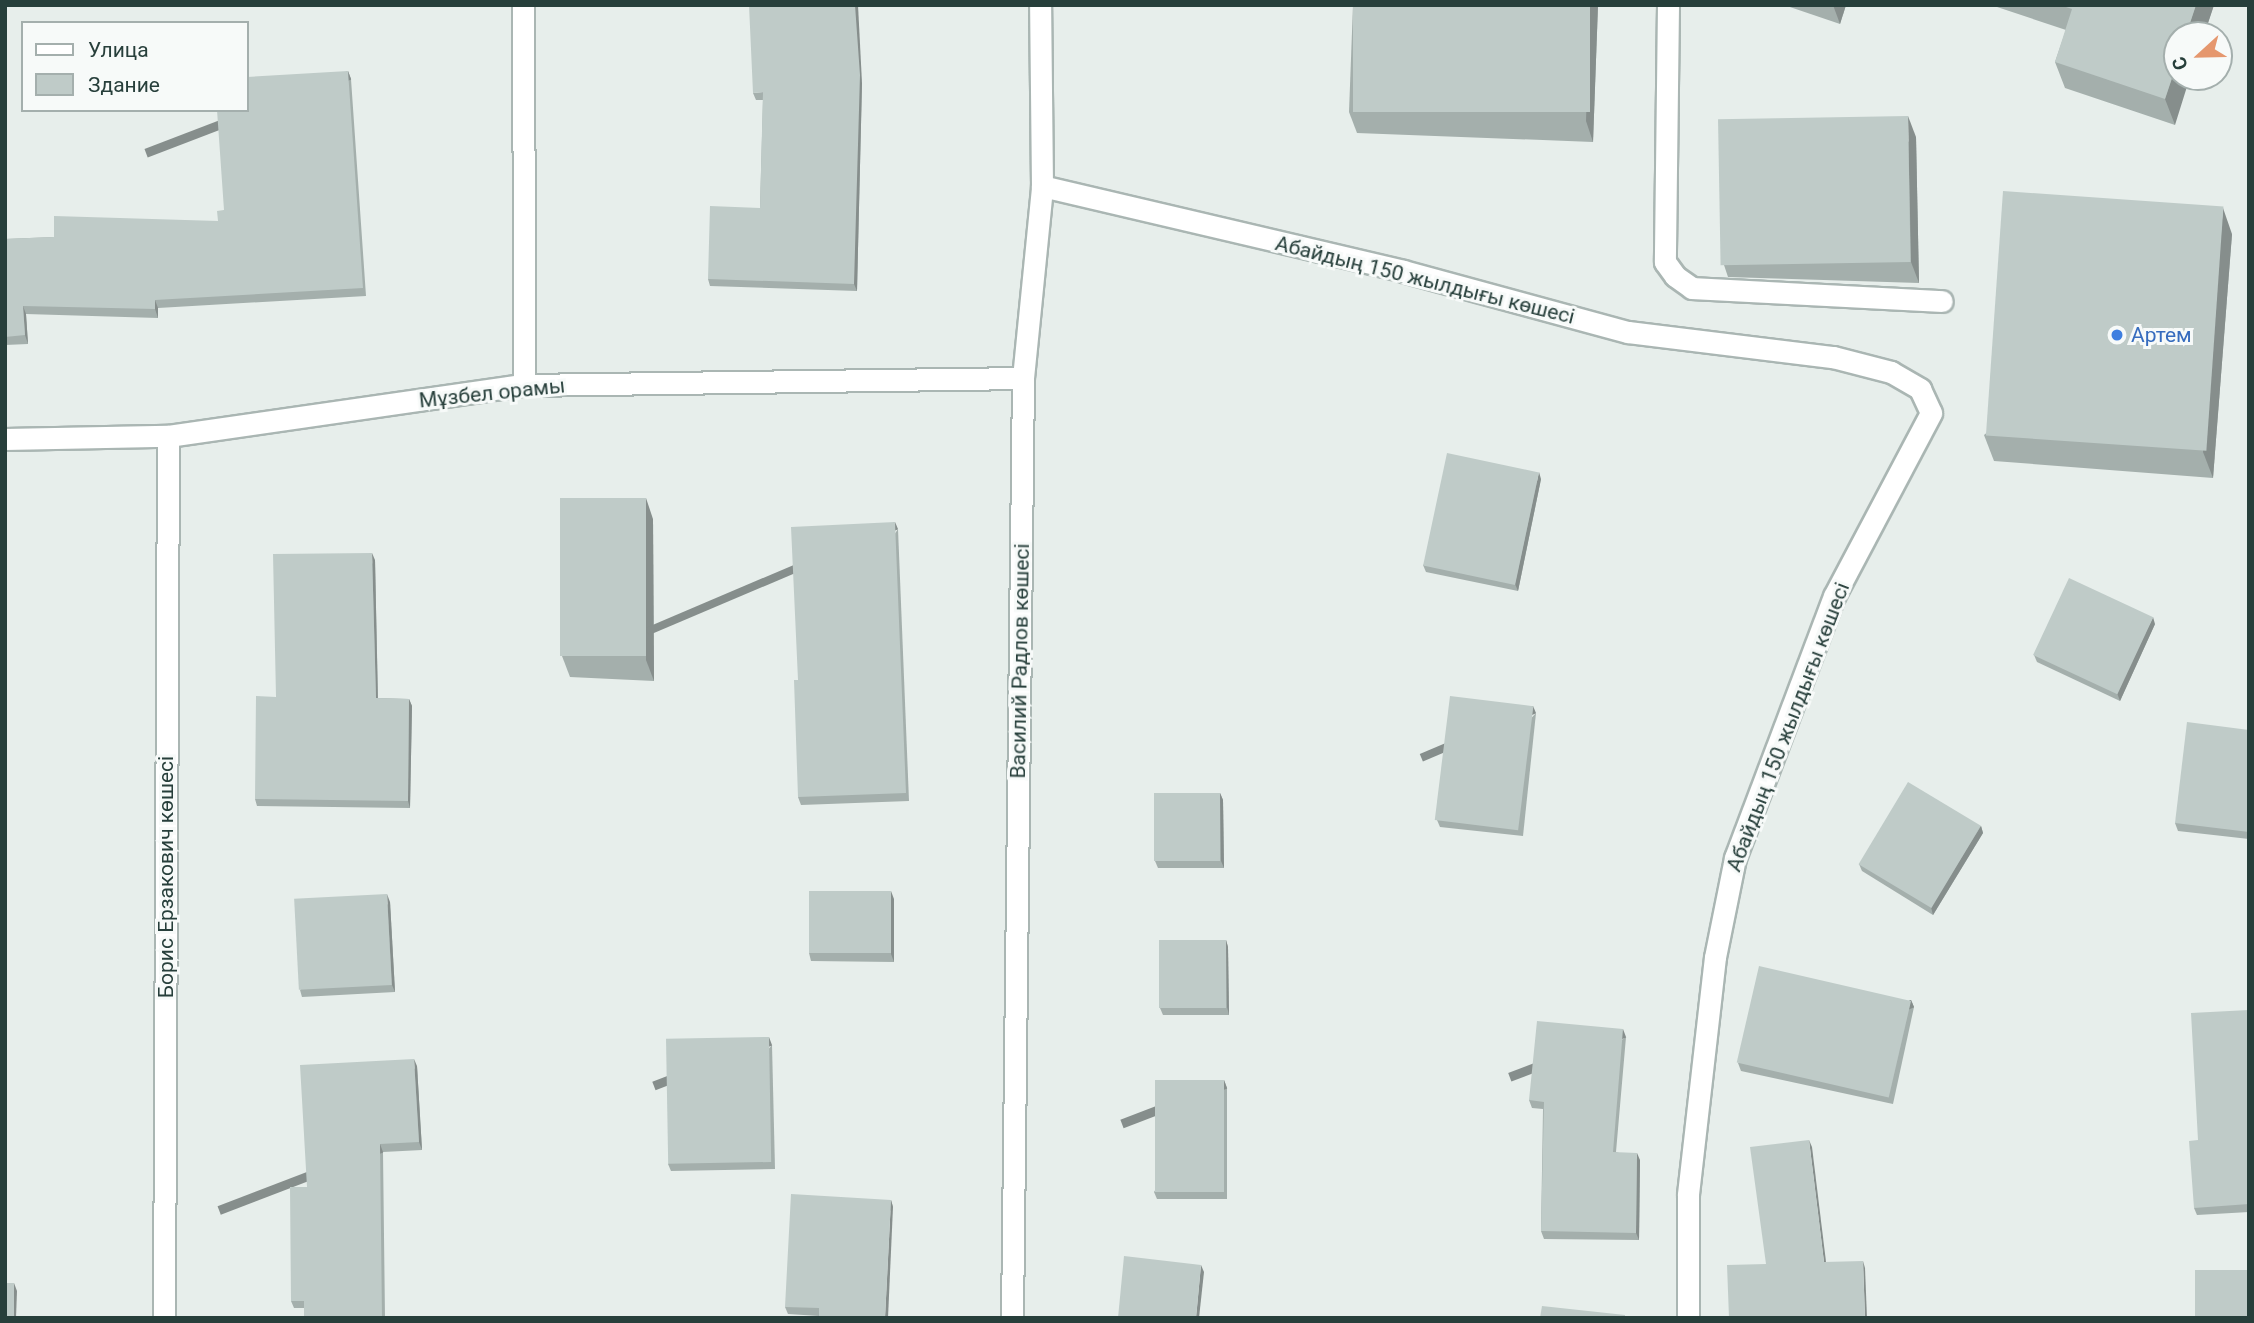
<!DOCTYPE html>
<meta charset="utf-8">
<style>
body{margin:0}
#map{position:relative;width:2254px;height:1323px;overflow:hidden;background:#e7eeeb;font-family:Roboto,sans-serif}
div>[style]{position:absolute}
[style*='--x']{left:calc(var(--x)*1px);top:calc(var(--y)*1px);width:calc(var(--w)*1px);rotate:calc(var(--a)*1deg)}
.roads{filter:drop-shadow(2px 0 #aab6b3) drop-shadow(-2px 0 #aab6b3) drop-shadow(0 2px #aab6b3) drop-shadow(0 -2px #aab6b3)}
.lane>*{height:21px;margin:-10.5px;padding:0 10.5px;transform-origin:10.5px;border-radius:10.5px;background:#fff}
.street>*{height:21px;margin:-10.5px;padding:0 10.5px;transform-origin:10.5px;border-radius:10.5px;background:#fff}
.wall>*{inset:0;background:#a4afac}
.shaded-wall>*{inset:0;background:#868e8c;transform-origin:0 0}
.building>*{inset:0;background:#bfcbc8;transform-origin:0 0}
.dots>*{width:19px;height:19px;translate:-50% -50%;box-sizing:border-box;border:4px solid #f7faf9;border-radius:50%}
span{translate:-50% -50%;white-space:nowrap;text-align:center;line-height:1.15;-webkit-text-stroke:6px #f7faf9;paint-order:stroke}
.street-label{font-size:21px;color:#273f3b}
.shop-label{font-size:21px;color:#366cbe}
.left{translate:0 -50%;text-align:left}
.frame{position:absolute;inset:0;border:7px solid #273f3b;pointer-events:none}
.legend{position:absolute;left:21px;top:21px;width:228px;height:91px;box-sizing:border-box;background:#f7faf9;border:2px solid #a4afad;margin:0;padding:9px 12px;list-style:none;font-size:21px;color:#273f3b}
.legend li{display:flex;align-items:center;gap:14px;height:35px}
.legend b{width:35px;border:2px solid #a4afad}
.north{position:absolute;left:2163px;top:21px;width:70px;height:70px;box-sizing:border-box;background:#f7faf9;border:2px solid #a4afad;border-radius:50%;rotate:248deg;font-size:19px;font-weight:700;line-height:28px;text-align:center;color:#273f3b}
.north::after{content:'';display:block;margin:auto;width:24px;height:32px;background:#e5976e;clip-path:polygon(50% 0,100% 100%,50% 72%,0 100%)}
</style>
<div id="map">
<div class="roads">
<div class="lane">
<i style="--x:1668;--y:5;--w:257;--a:90.7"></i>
<i style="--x:1665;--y:262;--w:17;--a:54"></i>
<i style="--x:1675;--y:276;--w:21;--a:35"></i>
<i style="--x:1692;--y:288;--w:250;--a:3"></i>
</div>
<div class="street">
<i style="--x:523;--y:5;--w:380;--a:89.8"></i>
<i style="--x:1042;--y:186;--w:371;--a:13.2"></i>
<i style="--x:1403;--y:271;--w:233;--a:15.2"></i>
<i style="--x:1628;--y:332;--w:207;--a:7"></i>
<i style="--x:1833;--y:357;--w:60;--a:14.5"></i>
<i style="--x:1891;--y:372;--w:34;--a:30"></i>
<i style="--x:1920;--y:389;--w:26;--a:65"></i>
<i style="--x:1931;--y:413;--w:207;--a:117.9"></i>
<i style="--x:1834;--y:596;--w:280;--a:110.7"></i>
<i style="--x:1735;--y:858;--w:101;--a:101.4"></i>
<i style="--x:1715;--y:957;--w:240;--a:96.5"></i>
<i style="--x:1688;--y:1195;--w:123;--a:90"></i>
<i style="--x:5;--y:439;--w:163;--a:-1.1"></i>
<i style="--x:168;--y:436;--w:360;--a:-8.2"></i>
<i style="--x:524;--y:385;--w:499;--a:-0.8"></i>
<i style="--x:164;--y:1318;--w:882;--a:-89.74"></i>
<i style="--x:1012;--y:1318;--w:940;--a:-89.33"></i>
<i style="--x:1023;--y:378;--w:193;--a:-84.3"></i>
<i style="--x:1042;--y:186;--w:181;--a:-90.6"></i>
</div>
</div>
<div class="wall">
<i style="clip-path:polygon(1353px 5px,1598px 5px,1593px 142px,1357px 133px,1349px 112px)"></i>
<i style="clip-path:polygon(1784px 5px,1846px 5px,1840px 24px)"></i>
<i style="clip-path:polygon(1991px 5px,2214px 5px,2204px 35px,2177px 35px,2175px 125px,2065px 88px,2055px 62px,2066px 30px)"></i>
<i style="clip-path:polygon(348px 71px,351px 79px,366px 296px,158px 308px,158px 318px,26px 314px,28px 344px,5px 345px,5px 239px,54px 237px,218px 221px,224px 210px)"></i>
<i style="clip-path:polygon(862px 83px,857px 291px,710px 286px,708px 279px,760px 208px,763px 100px,756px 100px,753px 93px)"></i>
<i style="clip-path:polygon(1916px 137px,1919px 283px,1728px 277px,1721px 256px)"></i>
<i style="clip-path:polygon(2232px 234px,2213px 478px,1994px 461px,1984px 435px)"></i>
<i style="clip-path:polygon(1541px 479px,1518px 591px,1426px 572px,1423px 565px)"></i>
<i style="clip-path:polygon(653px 519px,654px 681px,570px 677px,562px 656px)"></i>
<i style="clip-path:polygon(898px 529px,909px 801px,801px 805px,798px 797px,798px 680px)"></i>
<i style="clip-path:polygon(375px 560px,378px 698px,409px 699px,412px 706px,410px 808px,257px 806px,255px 799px,276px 697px)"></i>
<i style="clip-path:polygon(2155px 624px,2120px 701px,2037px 662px,2034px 655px)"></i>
<i style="clip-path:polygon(1536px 713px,1523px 836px,1440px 827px,1437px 820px)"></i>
<i style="clip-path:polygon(2249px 730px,2249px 839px,2178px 831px,2175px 823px)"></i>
<i style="clip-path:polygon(1220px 793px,1223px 800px,1224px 868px,1158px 868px,1155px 861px)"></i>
<i style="clip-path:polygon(1981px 826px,1983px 833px,1933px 915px,1862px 871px,1859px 864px)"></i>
<i style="clip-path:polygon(894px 899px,894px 962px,811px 961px,809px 953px)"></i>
<i style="clip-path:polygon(390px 902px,395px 992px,302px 997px,300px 990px)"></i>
<i style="clip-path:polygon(1226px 940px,1228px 947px,1229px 1015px,1163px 1015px,1160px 1008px)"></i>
<i style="clip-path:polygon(1911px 1000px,1914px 1007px,1893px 1104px,1741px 1071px,1738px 1063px)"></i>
<i style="clip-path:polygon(2249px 1010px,2249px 1212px,2197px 1215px,2194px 1208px,2198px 1140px)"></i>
<i style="clip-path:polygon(1626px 1037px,1616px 1152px,1640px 1160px,1639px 1240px,1544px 1239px,1541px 1231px,1543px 1109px,1532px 1108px,1529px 1100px)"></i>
<i style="clip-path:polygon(772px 1045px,775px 1169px,671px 1171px,668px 1164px)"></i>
<i style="clip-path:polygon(417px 1066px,422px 1150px,383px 1152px,385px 1318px,304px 1318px,304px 1308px,294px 1308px,291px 1301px,307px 1187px)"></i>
<i style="clip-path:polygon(1224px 1080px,1227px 1088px,1227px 1199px,1157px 1199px,1154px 1192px)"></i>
<i style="clip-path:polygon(891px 1200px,893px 1207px,819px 1316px,788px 1314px,785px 1307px)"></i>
</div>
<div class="shaded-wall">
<i style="clip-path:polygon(855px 5px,858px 5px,862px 83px,857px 291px,854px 284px)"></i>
<i style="clip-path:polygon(1590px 5px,1598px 5px,1593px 142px,1586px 121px)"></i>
<i style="clip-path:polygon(1833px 5px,1846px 5px,1840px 24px)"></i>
<i style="clip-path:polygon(2196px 5px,2214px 5px,2204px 35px,2186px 35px)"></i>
<i style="clip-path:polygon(2177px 63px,2177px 77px,2190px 77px,2175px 125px,2165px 99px)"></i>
<i style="left:348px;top:71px;width:9px;height:218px;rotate:69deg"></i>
<i style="clip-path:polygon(1908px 116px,1916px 137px,1919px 283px,1911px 262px)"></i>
<i style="clip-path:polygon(2223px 208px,2232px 234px,2213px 478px,2203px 452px)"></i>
<i style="clip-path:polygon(155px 300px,158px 308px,158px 318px,155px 309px)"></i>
<i style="clip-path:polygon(23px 306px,26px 314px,28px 344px,25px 335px)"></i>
<i style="clip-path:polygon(1539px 472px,1541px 479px,1518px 591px,1515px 584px)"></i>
<i style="clip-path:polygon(646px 498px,653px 519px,654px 681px,646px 660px)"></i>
<i style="left:895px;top:522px;width:8px;height:271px;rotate:67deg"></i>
<i style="clip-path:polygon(372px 553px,375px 560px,378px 706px,376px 698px)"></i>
<i style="clip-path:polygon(2153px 617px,2155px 624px,2120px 701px,2117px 693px)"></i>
<i style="clip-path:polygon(409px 699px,412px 706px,410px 808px,408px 801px)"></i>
<i style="left:1533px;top:706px;width:8px;height:123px;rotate:67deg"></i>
<i style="clip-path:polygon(1220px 793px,1223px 800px,1224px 868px,1221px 861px)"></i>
<i style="clip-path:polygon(1981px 826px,1983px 833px,1933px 915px,1931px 907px)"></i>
<i style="clip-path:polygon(891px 891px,894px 899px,894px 962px,891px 954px)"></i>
<i style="clip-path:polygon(387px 894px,390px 902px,395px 992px,392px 985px)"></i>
<i style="clip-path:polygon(1226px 940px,1228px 947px,1229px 1015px,1227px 1007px)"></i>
<i style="left:1911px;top:1000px;width:8px;height:99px;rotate:67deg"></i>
<i style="left:1623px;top:1029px;width:9px;height:123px;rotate:69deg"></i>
<i style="left:769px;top:1037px;width:9px;height:125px;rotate:69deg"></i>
<i style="clip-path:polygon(414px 1059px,417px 1066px,422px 1150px,419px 1142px)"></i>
<i style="left:1224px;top:1080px;width:9px;height:111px;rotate:69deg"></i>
<i style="clip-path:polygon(1809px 1140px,1812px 1147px,1827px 1270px,1824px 1262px)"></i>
<i style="left:380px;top:1144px;width:9px;height:174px;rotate:69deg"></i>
<i style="clip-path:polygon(1637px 1153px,1640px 1160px,1639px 1240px,1636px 1233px)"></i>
<i style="clip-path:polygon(891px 1200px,893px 1207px,888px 1318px,885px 1318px)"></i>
<i style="clip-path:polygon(1863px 1261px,1865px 1268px,1867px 1318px,1865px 1318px)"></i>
<i style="clip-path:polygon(1201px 1265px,1204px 1272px,1199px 1318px,1196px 1318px)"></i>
<i style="clip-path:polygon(14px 1283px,17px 1291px,16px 1318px,13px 1318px)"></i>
</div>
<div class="building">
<i style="clip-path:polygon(749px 5px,855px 5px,860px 75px,854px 284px,708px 279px,710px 206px,760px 208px,763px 92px,753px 93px)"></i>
<i style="left:1353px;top:5px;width:237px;height:107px"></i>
<i style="clip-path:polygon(2060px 5px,2196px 5px,2186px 35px,2177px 35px,2177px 63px,2165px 99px,2055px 62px,2072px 9px)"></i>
<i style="clip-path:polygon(348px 71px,363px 288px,155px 300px,155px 309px,23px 306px,25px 335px,5px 337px,5px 239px,54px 237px,54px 216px,218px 221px,217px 211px,224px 210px,217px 110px,247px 110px,247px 77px)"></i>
<i style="left:1908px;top:116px;width:146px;height:190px;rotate:89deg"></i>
<i style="left:2003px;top:191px;width:221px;height:245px;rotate:4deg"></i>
<i style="left:1447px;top:453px;width:94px;height:115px;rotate:12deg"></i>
<i style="left:560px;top:498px;width:86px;height:158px"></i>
<i style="clip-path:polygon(895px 522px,906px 793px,798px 797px,794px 680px,798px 680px,791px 527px)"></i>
<i style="clip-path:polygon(372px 553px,376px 698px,409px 699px,408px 801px,255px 799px,256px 696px,276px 697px,273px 554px)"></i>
<i style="left:2069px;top:578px;width:93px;height:85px;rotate:25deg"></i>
<i style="left:1450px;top:696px;width:84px;height:125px;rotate:7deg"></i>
<i style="clip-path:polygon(2187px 722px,2249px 730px,2249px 832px,2175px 823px)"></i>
<i style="left:1908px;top:782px;width:85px;height:96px;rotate:31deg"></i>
<i style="left:1154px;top:793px;width:66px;height:68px"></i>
<i style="left:809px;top:891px;width:82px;height:62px"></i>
<i style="left:387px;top:894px;width:91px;height:93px;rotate:87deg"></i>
<i style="left:1159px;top:940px;width:67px;height:68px"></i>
<i style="left:1759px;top:966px;width:156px;height:99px;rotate:13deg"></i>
<i style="clip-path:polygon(2249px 1010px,2249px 1204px,2194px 1208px,2189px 1141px,2198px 1140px,2191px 1013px)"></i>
<i style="clip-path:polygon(1537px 1021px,1623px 1029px,1613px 1152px,1637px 1153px,1636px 1233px,1541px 1231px,1544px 1102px,1529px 1100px)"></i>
<i style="left:769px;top:1037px;width:125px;height:103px;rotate:89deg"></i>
<i style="clip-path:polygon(414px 1059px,419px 1142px,380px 1144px,382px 1318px,304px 1318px,304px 1301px,291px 1301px,290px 1187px,307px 1187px,300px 1065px)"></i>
<i style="left:1155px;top:1080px;width:69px;height:112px"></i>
<i style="clip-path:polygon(1809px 1140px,1824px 1262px,1863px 1261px,1865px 1318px,1729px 1318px,1727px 1265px,1766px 1264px,1750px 1147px)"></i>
<i style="clip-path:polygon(791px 1194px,891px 1200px,885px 1318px,819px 1318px,819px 1308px,785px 1307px)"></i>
<i style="clip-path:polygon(1124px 1256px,1201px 1265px,1196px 1318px,1118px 1318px)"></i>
<i style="left:2249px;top:1270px;width:48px;height:54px;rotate:90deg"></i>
<i style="left:5px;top:1283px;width:9px;height:35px"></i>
<i style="clip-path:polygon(1542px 1306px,1625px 1315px,1625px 1318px,1540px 1318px)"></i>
</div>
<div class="dots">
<i style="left:2117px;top:335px;background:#3f7fe0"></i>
</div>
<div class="street-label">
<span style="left:1425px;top:280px;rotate:14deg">Абайдың 150 жылдығы көшесі</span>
<span style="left:492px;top:393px;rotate:-6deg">Мұзбел орамы</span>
<span style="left:1020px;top:661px;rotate:-89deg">Василий Радлов көшесі</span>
<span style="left:1788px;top:727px;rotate:-69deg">Абайдың 150 жылдығы көшесі</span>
<span style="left:166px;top:877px;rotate:-90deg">Борис Ерзакович көшесі</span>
</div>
<div class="shop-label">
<span class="left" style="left:2131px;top:335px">Артем</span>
</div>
<div class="frame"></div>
<ul class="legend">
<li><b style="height:9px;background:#fff"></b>Улица</li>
<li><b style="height:19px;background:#bfcbc8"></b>Здание</li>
</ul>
<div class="north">С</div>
</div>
